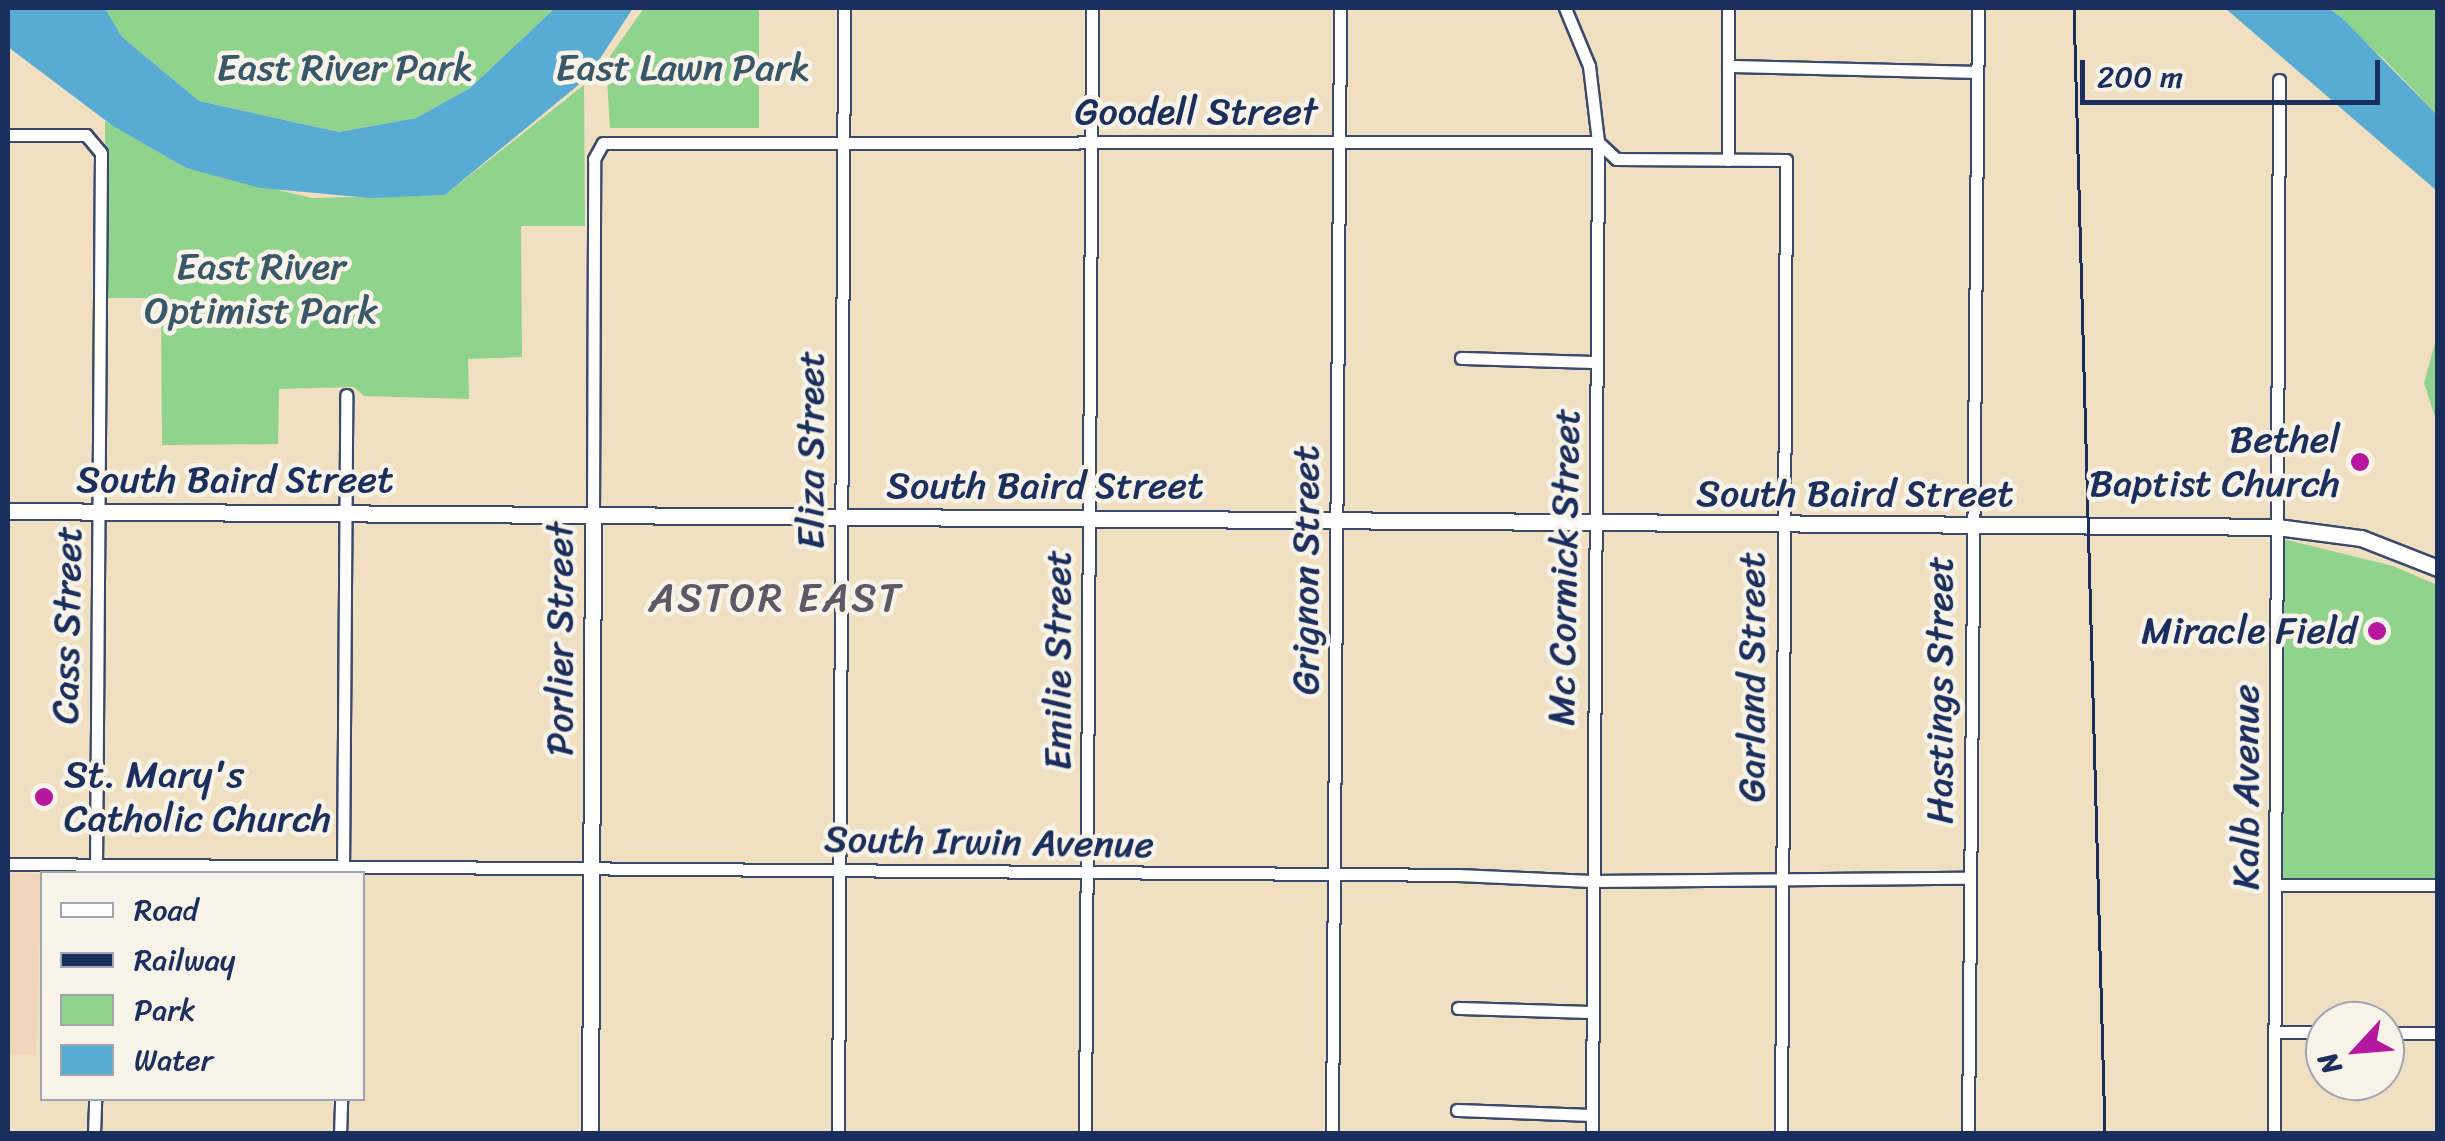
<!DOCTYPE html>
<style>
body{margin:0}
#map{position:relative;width:2445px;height:1141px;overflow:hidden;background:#f0dfc0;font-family:Sriracha,sans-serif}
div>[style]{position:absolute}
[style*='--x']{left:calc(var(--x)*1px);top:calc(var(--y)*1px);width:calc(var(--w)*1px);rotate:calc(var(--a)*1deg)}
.built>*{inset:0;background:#f1d5bd;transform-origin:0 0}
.green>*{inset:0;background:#8fd38c}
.water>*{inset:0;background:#58acd4}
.roads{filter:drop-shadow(2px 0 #3b496d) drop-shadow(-2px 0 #3b496d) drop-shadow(0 2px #3b496d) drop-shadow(0 -2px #3b496d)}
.street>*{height:11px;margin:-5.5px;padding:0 5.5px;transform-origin:5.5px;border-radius:5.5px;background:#fff}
.secondary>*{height:15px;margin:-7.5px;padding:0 7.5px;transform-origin:7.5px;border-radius:7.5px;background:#fff}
.rail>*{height:2.5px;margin:-1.25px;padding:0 1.25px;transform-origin:1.25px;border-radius:1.25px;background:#1b2f5e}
.dots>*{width:28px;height:28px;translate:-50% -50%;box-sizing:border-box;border:5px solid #f7f3e8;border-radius:50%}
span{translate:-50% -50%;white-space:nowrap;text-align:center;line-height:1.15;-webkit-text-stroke:9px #f7f3e8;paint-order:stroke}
.park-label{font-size:38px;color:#38586a}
.street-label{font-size:38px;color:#1b2f5e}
.poi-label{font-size:38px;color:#1b2f5e}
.right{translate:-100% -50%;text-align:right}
.left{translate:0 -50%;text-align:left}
.neighbourhood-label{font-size:40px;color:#5d5766;letter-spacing:2.5px}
.frame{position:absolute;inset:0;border:10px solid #1b2f5e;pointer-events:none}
.legend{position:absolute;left:40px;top:871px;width:325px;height:230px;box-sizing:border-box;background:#f7f3e8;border:2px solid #9fa5b1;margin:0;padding:12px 18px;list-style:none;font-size:30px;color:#1b2f5e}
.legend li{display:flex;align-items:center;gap:20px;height:50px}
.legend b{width:50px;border:2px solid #9fa5b1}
.north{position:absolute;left:2305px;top:1001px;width:100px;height:100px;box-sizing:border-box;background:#f7f3e8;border:2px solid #9fa5b1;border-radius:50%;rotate:244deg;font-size:28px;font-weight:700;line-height:40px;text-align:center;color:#1b2f5e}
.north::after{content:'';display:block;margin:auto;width:35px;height:45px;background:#b5179e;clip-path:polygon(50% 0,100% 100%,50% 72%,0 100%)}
.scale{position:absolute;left:2080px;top:60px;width:300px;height:45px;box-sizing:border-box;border:5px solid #1b2f5e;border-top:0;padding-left:12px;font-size:30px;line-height:35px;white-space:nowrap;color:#1b2f5e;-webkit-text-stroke:8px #f7f3e8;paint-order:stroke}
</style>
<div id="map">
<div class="built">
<i style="left:8px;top:873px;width:34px;height:181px;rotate:2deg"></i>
</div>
<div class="green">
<i style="clip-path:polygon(105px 8px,555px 8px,470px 88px,416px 118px,339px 132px,199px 101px,122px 37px)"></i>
<i style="clip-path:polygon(644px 8px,759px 8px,759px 128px,610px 128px,606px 62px)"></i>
<i style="clip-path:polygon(2328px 8px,2437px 8px,2437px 115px,2385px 60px)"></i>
<i style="clip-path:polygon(584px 85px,585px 226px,521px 226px,522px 357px,468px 359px,469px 399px,364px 396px,354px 387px,279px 389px,278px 444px,162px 445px,161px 298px,106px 298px,105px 121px,186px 168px,312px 198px,445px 195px)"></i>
<i style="clip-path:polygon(2437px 336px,2437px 423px,2424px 383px)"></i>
<i style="clip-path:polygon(2283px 539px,2393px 566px,2437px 585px,2438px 880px,2282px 878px)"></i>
</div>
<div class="water">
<i style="clip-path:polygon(8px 8px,105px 8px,122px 37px,199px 101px,339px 132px,416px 118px,470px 88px,555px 8px,633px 8px,588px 77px,445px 195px,370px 198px,261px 188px,186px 168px,113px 126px,8px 47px)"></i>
<i style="clip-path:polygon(2225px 8px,2328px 8px,2343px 19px,2437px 115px,2437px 191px)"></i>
</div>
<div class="roads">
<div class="street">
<i style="--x:1565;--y:8;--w:63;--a:67.5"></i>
<i style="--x:1589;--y:66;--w:77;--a:83.2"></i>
<i style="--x:1598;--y:142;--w:992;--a:90.35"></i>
<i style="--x:1728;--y:8;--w:152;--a:90"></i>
<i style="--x:1728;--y:66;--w:245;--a:1.4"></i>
<i style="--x:8;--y:135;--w:78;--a:0"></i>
<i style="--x:86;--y:135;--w:23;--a:50"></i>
<i style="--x:101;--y:153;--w:721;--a:90.4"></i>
<i style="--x:1461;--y:358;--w:134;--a:1.7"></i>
<i style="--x:593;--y:515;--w:356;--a:-89.8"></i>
<i style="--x:594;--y:159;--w:18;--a:-61"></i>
<i style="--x:603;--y:143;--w:995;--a:-0.06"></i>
<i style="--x:1598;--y:142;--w:25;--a:43"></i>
<i style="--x:1616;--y:159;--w:170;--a:0.3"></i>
<i style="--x:1786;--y:160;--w:974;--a:90.29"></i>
<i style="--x:8;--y:864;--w:1450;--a:0.43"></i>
<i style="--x:1458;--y:875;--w:133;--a:2.6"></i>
<i style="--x:1591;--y:881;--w:378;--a:-0.5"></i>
<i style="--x:343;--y:874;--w:479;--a:-89.6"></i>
<i style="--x:2276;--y:885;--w:162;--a:0"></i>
<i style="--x:1458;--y:1008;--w:134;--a:1.7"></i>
<i style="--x:2275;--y:1032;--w:50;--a:0"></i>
<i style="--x:2385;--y:1033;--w:53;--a:0"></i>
<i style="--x:1457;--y:1110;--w:135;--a:2.1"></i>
<i style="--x:94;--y:1134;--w:36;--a:-88"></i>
<i style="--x:340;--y:1134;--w:36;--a:-88"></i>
<i style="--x:838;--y:1134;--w:1126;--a:-89.69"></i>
<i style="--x:1085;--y:1134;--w:1126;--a:-89.64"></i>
<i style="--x:1332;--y:1134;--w:1126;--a:-89.59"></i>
<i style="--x:1968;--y:1134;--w:1126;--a:-89.49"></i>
<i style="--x:2274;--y:1134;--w:1054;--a:-89.73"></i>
</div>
<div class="secondary">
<i style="--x:8;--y:511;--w:2269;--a:0.4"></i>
<i style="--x:2277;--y:527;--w:85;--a:7.5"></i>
<i style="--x:2361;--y:538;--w:83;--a:21.3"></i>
<i style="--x:590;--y:1134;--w:619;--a:-89.72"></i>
</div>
</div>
<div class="rail">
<i style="--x:2074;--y:8;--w:1126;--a:88.42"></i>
</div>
<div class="dots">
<i style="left:2360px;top:462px;background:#b5179e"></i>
<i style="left:2377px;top:631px;background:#b5179e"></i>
<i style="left:44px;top:797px;background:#b5179e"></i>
</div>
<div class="park-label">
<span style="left:345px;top:68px">East River Park</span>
<span style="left:683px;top:68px">East Lawn Park</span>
<span style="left:261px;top:289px">East River<br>Optimist Park</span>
</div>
<div class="street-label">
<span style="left:1196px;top:112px">Goodell Street</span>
<span style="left:811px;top:450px;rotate:-90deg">Eliza Street</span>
<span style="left:235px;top:480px">South Baird Street</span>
<span style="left:1045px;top:486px">South Baird Street</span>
<span style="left:1855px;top:494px">South Baird Street</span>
<span style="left:1564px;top:567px;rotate:-89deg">Mc Cormick Street</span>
<span style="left:1306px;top:570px;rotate:-90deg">Grignon Street</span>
<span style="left:67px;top:625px;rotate:-89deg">Cass Street</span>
<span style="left:560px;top:639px;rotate:-90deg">Porlier Street</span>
<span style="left:1058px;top:660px;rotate:-90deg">Emilie Street</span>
<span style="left:1752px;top:677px;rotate:-90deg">Garland Street</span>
<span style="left:1940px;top:690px;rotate:-90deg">Hastings Street</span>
<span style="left:2246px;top:787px;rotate:-90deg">Kalb Avenue</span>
<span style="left:989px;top:842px;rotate:1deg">South Irwin Avenue</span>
</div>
<div class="poi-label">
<span class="right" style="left:2340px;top:462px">Bethel<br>Baptist Church</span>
<span class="right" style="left:2357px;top:631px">Miracle Field</span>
<span class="left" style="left:64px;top:797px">St. Mary's<br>Catholic Church</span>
</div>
<div class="neighbourhood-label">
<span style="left:776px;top:598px">ASTOR EAST</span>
</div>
<div class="frame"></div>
<ul class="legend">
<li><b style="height:12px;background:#fff"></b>Road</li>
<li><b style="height:12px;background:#1b2f5e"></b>Railway</li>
<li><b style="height:28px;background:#8fd38c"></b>Park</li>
<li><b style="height:28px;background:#58acd4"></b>Water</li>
</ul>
<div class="north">N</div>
<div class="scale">200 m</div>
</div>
